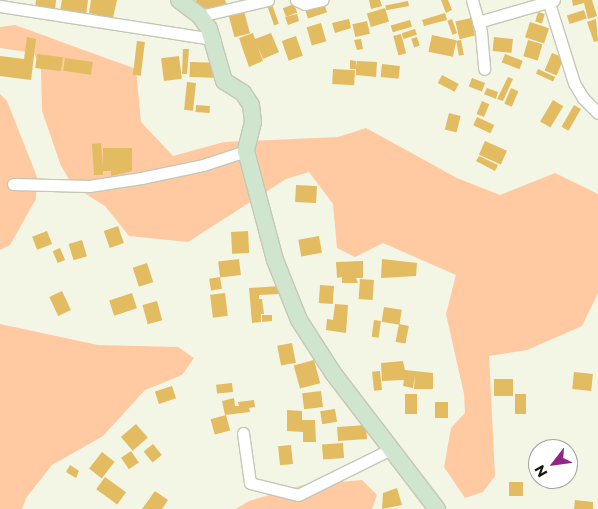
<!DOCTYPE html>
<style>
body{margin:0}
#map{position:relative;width:598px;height:509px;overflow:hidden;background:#f3f6e5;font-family:Montserrat,sans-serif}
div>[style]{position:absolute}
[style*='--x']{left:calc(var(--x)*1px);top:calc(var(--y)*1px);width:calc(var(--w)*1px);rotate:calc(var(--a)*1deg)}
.green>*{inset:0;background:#ffc9a2}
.building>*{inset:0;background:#e3bb61;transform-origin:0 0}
.roads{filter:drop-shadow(1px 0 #c5c7b7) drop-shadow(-1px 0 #c5c7b7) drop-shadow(0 1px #c5c7b7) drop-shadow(0 -1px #c5c7b7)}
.street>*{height:11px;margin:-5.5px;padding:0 5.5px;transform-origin:5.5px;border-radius:5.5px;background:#fff}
.secondary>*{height:16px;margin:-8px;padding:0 8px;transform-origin:8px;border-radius:8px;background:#cfe5cd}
span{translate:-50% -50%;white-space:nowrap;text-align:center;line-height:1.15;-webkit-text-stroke:4px #fff;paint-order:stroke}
.north{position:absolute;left:528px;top:439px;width:50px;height:50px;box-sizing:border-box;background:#fff;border:1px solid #a1a19f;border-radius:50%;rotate:240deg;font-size:14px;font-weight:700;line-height:20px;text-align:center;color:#14150f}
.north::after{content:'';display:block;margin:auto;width:18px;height:22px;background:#912587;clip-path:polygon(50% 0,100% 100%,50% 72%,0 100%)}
</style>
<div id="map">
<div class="green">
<i style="clip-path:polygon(15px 25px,136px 69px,141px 122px,173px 156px,224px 142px,338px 137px,366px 128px,457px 178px,500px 195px,555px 173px,598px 194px,598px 293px,582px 326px,527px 350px,489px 356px,495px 476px,483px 492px,465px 498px,444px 467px,451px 428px,465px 413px,464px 394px,446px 314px,456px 275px,383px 243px,355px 257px,337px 248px,333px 204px,309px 172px,286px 179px,188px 242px,129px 236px,105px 206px,73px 186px,61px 166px,42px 111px,41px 70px,34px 53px,0 48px,0 27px)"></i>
<i style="clip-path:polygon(0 94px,7px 101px,37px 177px,36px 199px,10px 245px,0 250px)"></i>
<i style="clip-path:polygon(0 324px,98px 345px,178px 347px,194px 358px,182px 375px,145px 390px,103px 436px,52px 465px,26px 498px,22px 509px,0 509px)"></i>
<i style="clip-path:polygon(362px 480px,377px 495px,372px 509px,236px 509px,249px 501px,303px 485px)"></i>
</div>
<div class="building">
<i style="clip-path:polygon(36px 0,56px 0,55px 11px,35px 8px)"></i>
<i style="clip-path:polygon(62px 0,88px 0,86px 15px,60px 11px)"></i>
<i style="clip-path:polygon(91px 0,117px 0,113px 18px,106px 16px,104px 24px,96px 22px,98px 15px,89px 13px)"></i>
<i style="clip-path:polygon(196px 0,225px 0,227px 7px,200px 15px)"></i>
<i style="left:323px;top:0;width:13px;height:20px;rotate:72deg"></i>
<i style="clip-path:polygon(369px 0,380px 0,382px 6px,371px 9px)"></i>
<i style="clip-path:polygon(441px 0,448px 0,452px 10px,446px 13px)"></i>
<i style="clip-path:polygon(572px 0,592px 0,597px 16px,588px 19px,584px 3px,573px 6px)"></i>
<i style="left:408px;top:1px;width:5px;height:23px;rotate:79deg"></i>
<i style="left:272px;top:4px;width:21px;height:5px;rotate:71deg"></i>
<i style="left:294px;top:4px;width:9px;height:12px;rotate:69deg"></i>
<i style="left:385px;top:8px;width:14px;height:19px;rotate:73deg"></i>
<i style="left:584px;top:10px;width:9px;height:18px;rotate:72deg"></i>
<i style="left:244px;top:11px;width:23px;height:16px;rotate:75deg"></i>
<i style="left:538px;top:12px;width:7px;height:10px;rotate:16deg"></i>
<i style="clip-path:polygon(445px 13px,447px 20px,424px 26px,422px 20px)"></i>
<i style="clip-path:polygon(297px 14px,299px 21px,288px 25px,285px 17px)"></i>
<i style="left:471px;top:18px;width:18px;height:16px;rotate:77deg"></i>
<i style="clip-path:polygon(349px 19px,351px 28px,335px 33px,332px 23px)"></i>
<i style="left:452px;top:19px;width:15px;height:5px;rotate:70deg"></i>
<i style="clip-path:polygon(596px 19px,598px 41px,594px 42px,587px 22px)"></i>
<i style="left:410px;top:20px;width:7px;height:20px;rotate:74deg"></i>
<i style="left:367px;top:21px;width:13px;height:15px;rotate:77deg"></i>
<i style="left:530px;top:22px;width:20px;height:16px;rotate:18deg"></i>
<i style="left:321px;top:23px;width:19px;height:15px;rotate:74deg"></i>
<i style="left:415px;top:29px;width:6px;height:14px;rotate:72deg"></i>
<i style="clip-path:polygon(253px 33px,255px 39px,271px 33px,279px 52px,263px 59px,257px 45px,263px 61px,249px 67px,239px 38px)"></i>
<i style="left:401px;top:34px;width:20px;height:8px;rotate:75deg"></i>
<i style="left:432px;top:35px;width:25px;height:17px;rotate:12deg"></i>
<i style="left:296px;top:36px;width:21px;height:15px;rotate:71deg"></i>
<i style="clip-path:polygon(27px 37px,36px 39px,31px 80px,0 76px,0 56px,24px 59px)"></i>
<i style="left:417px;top:37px;width:9px;height:6px;rotate:72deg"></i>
<i style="left:494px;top:37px;width:19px;height:14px;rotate:6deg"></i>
<i style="clip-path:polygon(361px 39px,363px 49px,357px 50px,354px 40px)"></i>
<i style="left:461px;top:40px;width:15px;height:5px;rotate:79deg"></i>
<i style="left:528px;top:40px;width:15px;height:17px;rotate:16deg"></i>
<i style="left:137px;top:41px;width:8px;height:34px;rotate:7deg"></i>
<i style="clip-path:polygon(183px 49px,189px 49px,187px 74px,182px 74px)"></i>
<i style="left:552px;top:53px;width:13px;height:19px;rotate:23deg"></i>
<i style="left:37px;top:54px;width:26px;height:14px;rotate:7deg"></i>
<i style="left:505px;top:54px;width:19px;height:9px;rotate:21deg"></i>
<i style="left:179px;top:56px;width:23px;height:18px;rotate:83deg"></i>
<i style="left:65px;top:58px;width:28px;height:13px;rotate:8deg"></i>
<i style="clip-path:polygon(350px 60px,356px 61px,356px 67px,357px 61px,377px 62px,376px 77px,356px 75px,356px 69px,350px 69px)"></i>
<i style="left:190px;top:62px;width:24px;height:15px;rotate:2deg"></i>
<i style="left:382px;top:64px;width:18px;height:13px;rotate:6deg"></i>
<i style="left:333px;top:69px;width:22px;height:15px;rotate:3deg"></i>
<i style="left:538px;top:69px;width:19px;height:5px;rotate:25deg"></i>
<i style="left:442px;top:75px;width:19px;height:9px;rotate:28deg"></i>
<i style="clip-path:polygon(508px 77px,513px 79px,503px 101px,497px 99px)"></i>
<i style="left:472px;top:78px;width:14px;height:9px;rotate:21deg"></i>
<i style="left:187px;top:82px;width:9px;height:28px;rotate:6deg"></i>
<i style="clip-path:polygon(487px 88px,498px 92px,496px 99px,484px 94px)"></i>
<i style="left:511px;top:88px;width:8px;height:17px;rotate:23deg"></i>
<i style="left:553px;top:100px;width:12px;height:25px;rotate:31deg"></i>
<i style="left:482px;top:101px;width:8px;height:14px;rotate:23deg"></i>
<i style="left:196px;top:105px;width:14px;height:7px;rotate:4deg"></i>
<i style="left:574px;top:105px;width:8px;height:25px;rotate:30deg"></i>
<i style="left:449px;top:113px;width:12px;height:17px;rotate:14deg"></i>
<i style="left:477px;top:117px;width:19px;height:9px;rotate:25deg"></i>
<i style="left:485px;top:141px;width:24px;height:15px;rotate:24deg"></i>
<i style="clip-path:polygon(101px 143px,103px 167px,103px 148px,132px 148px,132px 171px,111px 176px,111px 171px,103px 171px,103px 175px,94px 175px,92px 144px)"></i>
<i style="clip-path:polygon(479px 156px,498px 165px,495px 171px,476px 161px)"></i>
<i style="left:296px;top:185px;width:21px;height:17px;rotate:3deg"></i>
<i style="left:118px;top:226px;width:18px;height:15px;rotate:71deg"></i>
<i style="left:47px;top:231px;width:14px;height:16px;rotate:69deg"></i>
<i style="left:248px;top:231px;width:22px;height:17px;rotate:87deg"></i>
<i style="left:319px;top:236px;width:17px;height:21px;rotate:80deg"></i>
<i style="left:82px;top:240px;width:17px;height:14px;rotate:73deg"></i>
<i style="left:60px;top:248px;width:13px;height:8px;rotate:67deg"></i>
<i style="left:239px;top:259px;width:16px;height:21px;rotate:83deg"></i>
<i style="clip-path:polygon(382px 259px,417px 263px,416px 276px,381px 278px)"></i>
<i style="clip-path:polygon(363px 261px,363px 278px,356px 278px,358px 283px,342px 283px,342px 277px,337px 278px,336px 262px)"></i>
<i style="left:147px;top:263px;width:20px;height:15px;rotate:72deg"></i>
<i style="left:220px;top:277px;width:12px;height:11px;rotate:81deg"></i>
<i style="left:360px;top:279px;width:14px;height:20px;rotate:4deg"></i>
<i style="left:320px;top:285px;width:14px;height:18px;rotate:4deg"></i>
<i style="clip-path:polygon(279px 286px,279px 294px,259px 295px,259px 299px,262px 299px,264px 314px,261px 314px,261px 322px,252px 323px,249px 288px)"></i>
<i style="left:62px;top:291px;width:21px;height:14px;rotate:65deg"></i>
<i style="left:132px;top:293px;width:16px;height:24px;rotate:72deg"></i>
<i style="left:225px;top:293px;width:23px;height:15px;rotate:83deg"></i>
<i style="left:157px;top:301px;width:20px;height:15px;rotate:75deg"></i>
<i style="clip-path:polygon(335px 304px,348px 305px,346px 333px,326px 330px,327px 319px,333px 320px)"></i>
<i style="left:384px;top:307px;width:18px;height:15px;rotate:9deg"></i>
<i style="clip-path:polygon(262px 315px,272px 315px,272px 321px,262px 322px)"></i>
<i style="left:374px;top:320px;width:7px;height:17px;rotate:8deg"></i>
<i style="left:399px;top:324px;width:10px;height:18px;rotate:11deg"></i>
<i style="left:292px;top:343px;width:20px;height:15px;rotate:79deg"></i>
<i style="left:314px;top:360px;width:24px;height:21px;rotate:75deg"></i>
<i style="clip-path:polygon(403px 361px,405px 370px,433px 373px,433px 389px,414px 389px,415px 374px,413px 388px,403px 386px,404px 380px,382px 381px,381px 363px)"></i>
<i style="left:380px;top:371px;width:19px;height:8px;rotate:84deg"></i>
<i style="left:574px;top:372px;width:19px;height:17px;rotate:6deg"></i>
<i style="left:494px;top:379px;width:19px;height:17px"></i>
<i style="left:232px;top:383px;width:9px;height:16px;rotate:84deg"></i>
<i style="left:172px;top:386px;width:13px;height:18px;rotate:72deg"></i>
<i style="left:321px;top:391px;width:16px;height:19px;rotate:83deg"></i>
<i style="left:405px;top:394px;width:12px;height:20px"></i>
<i style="left:515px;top:394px;width:11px;height:20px"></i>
<i style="clip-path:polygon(234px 398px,235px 406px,239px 406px,238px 402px,254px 400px,255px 407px,249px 408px,250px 412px,225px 415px,222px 401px)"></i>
<i style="left:435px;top:402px;width:13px;height:16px"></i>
<i style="left:335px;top:409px;width:13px;height:15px;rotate:81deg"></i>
<i style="clip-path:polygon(287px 410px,302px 411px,302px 420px,315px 420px,316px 442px,303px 442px,303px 432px,287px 431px)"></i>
<i style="left:226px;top:415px;width:16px;height:16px;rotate:75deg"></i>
<i style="left:136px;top:424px;width:18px;height:20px;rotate:49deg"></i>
<i style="left:366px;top:425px;width:14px;height:29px;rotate:86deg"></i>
<i style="left:343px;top:443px;width:15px;height:21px;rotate:86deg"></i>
<i style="left:153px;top:444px;width:14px;height:12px;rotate:51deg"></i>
<i style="left:291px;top:445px;width:19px;height:13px;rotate:84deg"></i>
<i style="left:131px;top:451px;width:14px;height:12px;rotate:56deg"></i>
<i style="left:102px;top:452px;width:16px;height:21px;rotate:38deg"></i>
<i style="clip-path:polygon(70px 465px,79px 471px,76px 478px,66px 472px)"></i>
<i style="left:105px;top:477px;width:26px;height:15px;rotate:36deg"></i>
<i style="left:509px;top:482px;width:14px;height:14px"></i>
<i style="clip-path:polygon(397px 488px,402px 505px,382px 509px,383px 493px)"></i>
<i style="clip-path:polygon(155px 491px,168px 500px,162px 509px,142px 509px)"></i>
<i style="clip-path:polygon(575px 500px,593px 502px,593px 509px,574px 509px)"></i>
</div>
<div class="roads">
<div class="street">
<i style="--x:296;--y:0;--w:10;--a:24"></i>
<i style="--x:305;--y:4;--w:18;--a:-13"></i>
<i style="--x:472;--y:0;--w:33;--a:74"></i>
<i style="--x:481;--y:32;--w:37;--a:85"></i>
<i style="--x:548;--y:0;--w:87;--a:72.6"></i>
<i style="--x:574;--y:83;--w:17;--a:59"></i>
<i style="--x:583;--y:98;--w:21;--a:45"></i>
<i style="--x:0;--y:6;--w:217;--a:8.8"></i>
<i style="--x:200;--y:16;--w:70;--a:-13.2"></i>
<i style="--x:478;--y:22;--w:79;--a:-16.1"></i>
<i style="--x:13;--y:184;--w:76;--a:1.5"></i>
<i style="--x:89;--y:186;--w:53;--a:-8.7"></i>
<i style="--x:141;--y:178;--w:63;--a:-11.8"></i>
<i style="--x:203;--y:165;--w:45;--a:-18"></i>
<i style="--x:243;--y:433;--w:50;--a:82"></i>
<i style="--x:250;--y:483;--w:49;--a:14"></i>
<i style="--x:298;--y:495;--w:104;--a:-26.3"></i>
</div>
<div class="secondary">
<i style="--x:179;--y:0;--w:26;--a:37"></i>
<i style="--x:200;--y:16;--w:16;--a:55"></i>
<i style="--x:209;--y:29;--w:54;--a:73.9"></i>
<i style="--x:224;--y:81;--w:22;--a:32"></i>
<i style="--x:243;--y:93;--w:14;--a:56"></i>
<i style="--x:251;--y:105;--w:17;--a:83"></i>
<i style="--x:253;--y:122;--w:30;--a:104"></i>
<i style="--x:246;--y:151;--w:113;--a:75.1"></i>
<i style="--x:275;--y:260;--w:65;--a:68.2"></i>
<i style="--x:299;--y:320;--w:63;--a:57.3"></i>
<i style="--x:333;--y:373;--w:171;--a:52.6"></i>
</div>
</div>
<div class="north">N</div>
</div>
